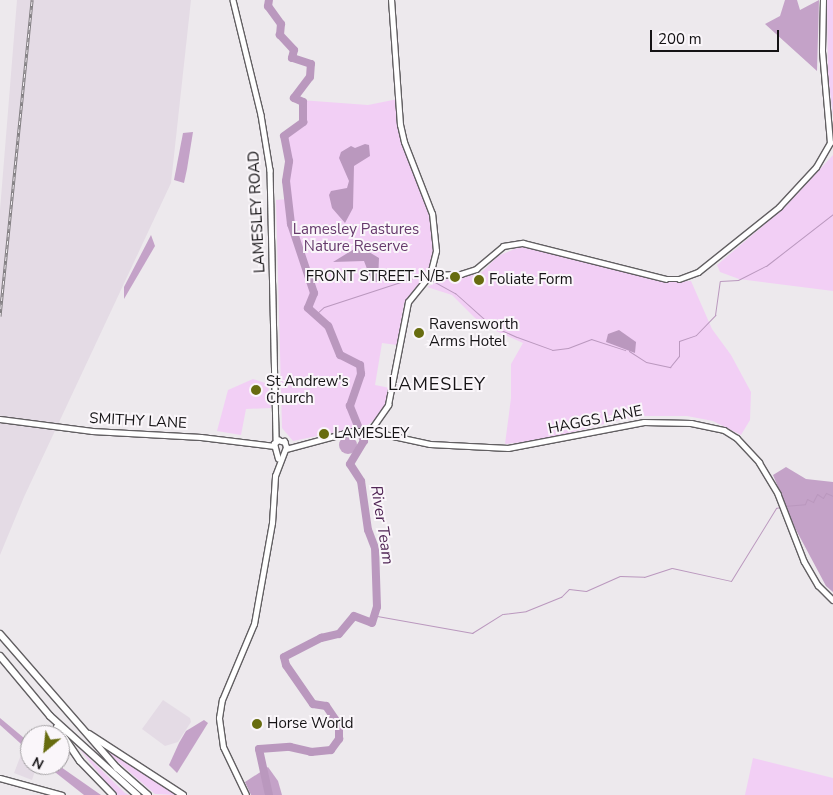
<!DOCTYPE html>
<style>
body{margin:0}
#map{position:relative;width:833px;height:795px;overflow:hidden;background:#ede9ed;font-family:"Nunito Sans",sans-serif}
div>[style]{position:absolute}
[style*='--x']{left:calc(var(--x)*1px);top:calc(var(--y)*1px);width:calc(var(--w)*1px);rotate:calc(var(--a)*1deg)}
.built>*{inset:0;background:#e4dbe5}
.green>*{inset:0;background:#f2cff5}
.forest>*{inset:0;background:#c4a2c8}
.round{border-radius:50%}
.water>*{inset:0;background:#ba98be}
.stream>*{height:1px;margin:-0.5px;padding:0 0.5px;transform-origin:0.5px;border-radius:0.5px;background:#ba98be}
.river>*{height:8px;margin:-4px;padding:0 4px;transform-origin:4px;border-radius:4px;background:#ba98be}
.roads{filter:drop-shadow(1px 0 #625f62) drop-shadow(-1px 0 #625f62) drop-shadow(0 1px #625f62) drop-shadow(0 -1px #625f62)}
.minor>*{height:4.5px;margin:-2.25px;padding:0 2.25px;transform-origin:2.25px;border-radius:2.25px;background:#fff}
.highway>*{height:6px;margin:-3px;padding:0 3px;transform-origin:3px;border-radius:3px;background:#fff}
.rail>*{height:3px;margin-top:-1.5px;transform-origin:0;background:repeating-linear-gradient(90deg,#faf6fa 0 4px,#817e81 0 8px);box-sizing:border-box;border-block:1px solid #817e81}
.dots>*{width:14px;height:14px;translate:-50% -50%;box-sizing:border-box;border:2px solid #faf6fa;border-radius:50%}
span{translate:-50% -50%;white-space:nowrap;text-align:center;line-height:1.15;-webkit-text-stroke:4px #faf6fa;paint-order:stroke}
.street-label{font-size:15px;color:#151315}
.park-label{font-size:15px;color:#65396b}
.poi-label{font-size:15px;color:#151315}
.right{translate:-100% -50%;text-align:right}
.left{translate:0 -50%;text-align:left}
.water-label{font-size:16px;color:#502555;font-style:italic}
.quarter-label{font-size:18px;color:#151315;letter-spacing:1px}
.north{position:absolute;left:20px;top:725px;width:50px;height:50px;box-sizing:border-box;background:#faf6fa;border:1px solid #9e9b9e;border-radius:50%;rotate:208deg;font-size:14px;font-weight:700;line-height:20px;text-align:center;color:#151315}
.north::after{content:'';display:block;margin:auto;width:18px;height:22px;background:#676c0f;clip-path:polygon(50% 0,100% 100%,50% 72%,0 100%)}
.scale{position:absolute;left:650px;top:30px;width:129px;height:22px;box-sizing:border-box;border:2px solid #151315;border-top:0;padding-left:6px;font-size:15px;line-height:18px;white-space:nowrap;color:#151315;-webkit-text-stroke:4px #faf6fa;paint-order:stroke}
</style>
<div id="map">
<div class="built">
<i style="clip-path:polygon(17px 0,191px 0,171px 183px,24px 497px,0 555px,0 210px)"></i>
<i style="clip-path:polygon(163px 700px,190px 718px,191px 722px,178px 742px,165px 746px,142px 729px)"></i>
<i style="clip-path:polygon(24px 747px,30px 753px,30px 765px,37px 765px,32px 780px,14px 773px)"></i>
</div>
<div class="green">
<i style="clip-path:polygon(827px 0,833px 0,833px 116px,828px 75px)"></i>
<i style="clip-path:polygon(398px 99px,400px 125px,432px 214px,436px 241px,430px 275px,415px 288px,404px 303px,397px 345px,382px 343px,375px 385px,390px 388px,386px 405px,378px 418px,366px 426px,293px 441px,282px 428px,276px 200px,288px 199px,286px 181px,289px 161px,284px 136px,303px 122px,305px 106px,300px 100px,368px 105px)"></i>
<i style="clip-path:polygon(833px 155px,833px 291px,739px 279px,720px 272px,717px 265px,785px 207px)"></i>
<i style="clip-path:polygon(522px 246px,665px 282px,691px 281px,712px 329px,731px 355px,751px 392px,750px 420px,741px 435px,713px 421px,687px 416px,646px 416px,619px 420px,542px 440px,505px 444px,511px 398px,511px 364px,523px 343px,496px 331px,475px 318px,452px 295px,427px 287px,441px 280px,480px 274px,498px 256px)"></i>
<i style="clip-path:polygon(253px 379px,268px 384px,271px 408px,246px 409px,241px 435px,217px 431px,228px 390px)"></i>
<i style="clip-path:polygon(97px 744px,178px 795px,155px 794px)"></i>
<i style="clip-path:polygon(78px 747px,125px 793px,129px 795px,116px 795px)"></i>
<i style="clip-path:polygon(753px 758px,833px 778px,833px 795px,745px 795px)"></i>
</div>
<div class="forest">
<i style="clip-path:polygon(785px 0,797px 0,800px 10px,819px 0,817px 71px,765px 24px,780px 16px)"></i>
<i style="clip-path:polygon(193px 132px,187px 169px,184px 183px,174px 180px,183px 133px)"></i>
<i style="clip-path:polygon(151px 235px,155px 246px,124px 299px,124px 287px)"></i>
<i class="round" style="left:339px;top:436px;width:18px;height:18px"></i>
<i style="clip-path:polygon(786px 467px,806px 479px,833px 482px,833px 592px,826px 586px,795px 528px,773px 475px)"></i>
<i style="clip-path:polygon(0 718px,30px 743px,30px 752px,0 725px)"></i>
<i style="clip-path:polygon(204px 720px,208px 723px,177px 773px,169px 765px,179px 743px,186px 731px)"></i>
<i style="clip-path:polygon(46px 765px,58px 765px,101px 795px,84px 795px)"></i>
<i style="clip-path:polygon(268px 767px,278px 781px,282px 795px,251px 795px,245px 782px)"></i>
</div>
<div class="water">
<i style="clip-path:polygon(365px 144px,369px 145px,370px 156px,354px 166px,353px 208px,345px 223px,332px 208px,329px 195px,331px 191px,347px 188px,349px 181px,339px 158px,341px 152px,351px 146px,355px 148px)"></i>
<i style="clip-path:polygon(359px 246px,379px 258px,378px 282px,372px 282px,364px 261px,333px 262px)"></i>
<i style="clip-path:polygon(619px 330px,636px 342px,635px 353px,606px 342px,608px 334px)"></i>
</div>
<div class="stream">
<i style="--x:315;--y:315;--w:12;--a:-42"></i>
<i style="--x:324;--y:307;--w:103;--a:-18.1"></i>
<i style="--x:422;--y:275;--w:38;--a:29"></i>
<i style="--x:455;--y:293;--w:50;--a:41.7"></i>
<i style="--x:492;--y:326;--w:27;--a:24"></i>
<i style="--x:517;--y:337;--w:37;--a:20"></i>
<i style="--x:552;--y:350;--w:16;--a:-7"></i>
<i style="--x:568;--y:348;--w:25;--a:-21"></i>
<i style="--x:591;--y:339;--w:36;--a:18"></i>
<i style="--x:629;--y:351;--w:20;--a:33"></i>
<i style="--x:646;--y:362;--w:25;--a:12"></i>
<i style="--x:670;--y:367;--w:14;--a:-51"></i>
<i style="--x:679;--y:356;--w:15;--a:-90"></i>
<i style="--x:679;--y:341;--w:18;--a:-19"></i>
<i style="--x:696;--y:335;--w:28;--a:-46"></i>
<i style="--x:715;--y:315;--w:34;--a:-82"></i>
<i style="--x:720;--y:281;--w:18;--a:-3"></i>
<i style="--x:738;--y:280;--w:31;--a:-27"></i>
<i style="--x:766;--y:266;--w:85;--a:-37.8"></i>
<i style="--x:784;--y:506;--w:21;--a:-5"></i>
<i style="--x:805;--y:504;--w:5;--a:-68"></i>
<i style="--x:807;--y:499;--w:7;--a:27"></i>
<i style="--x:813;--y:502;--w:9;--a:-63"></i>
<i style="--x:817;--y:494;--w:7;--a:34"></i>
<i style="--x:823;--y:498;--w:6;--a:-59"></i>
<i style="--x:826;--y:493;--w:8;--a:23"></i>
<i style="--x:377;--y:616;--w:97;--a:10.1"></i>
<i style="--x:472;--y:633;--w:36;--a:-32"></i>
<i style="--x:503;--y:614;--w:23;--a:-7"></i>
<i style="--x:526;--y:611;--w:38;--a:-22"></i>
<i style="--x:561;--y:597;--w:11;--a:-45"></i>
<i style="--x:569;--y:589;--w:17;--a:7"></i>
<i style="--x:586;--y:591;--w:37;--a:-24"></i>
<i style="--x:620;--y:576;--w:24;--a:2"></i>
<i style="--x:644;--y:577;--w:29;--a:-18"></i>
<i style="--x:672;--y:568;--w:60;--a:12.4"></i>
<i style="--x:731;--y:581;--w:86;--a:-58.3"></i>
<i style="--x:776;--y:508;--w:4;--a:-14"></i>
</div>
<div class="river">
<i style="--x:269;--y:795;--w:47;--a:-102.3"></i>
<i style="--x:259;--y:749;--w:31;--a:-4"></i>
<i style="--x:290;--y:747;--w:22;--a:13"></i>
<i style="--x:311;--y:752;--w:20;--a:-6"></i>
<i style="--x:331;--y:750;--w:14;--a:-54"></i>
<i style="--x:339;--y:739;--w:14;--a:-90"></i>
<i style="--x:339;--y:725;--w:23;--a:-124"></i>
<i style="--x:326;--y:706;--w:13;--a:-171"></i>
<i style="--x:313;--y:704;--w:47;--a:-124.7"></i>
<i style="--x:286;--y:665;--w:8;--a:-104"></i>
<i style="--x:284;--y:657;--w:42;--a:-27.2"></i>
<i style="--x:321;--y:638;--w:18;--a:-13"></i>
<i style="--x:339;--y:634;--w:23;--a:-50"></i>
<i style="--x:354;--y:616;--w:19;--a:21"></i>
<i style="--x:372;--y:623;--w:17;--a:-73"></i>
<i style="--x:377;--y:607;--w:59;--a:-91.9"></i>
<i style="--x:375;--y:548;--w:19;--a:-111"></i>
<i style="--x:368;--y:530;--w:49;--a:-98.1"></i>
<i style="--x:361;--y:481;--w:20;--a:-123"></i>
<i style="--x:350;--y:464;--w:27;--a:-59"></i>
<i style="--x:364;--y:441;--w:38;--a:-112"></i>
<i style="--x:350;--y:406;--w:34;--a:-71"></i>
<i style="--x:361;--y:374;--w:9;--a:-96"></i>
<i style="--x:360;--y:365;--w:22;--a:-153"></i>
<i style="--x:340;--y:355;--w:31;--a:-112"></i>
<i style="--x:328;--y:326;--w:27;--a:-138"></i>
<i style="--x:308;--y:308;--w:16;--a:-68"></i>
<i style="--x:314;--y:293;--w:73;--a:-108.4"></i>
<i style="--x:291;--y:224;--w:43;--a:-96.6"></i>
<i style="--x:286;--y:181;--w:20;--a:-81"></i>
<i style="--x:289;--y:161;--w:25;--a:-101"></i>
<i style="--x:284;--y:136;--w:24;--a:-36"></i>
<i style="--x:303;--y:122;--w:20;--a:-90"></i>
<i style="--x:303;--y:102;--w:10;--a:-156"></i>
<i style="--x:294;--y:98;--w:26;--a:-53"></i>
<i style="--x:310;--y:77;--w:13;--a:-86"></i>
<i style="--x:311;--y:64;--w:20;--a:-162"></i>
<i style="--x:292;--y:58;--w:8;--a:-76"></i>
<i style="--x:294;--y:50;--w:21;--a:-133"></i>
<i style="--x:280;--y:35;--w:11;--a:-85"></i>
<i style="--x:281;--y:24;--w:22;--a:-126"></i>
<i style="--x:268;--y:6;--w:6;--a:-81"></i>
</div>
<div class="roads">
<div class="minor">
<i style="--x:233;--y:0;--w:118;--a:76.3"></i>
<i style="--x:261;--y:115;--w:56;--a:80.7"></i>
<i style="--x:270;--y:170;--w:271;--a:88.7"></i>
<i style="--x:430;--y:275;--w:31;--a:-2"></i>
<i style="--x:461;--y:274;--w:16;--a:-18"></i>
<i style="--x:476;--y:269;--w:35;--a:-40"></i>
<i style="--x:503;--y:246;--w:20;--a:-9"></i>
<i style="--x:523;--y:243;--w:147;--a:14.1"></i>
<i style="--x:666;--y:279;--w:13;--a:0"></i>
<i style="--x:679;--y:279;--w:20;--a:-20"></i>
<i style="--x:698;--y:272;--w:104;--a:-38.7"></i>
<i style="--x:779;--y:207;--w:54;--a:-47.2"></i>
<i style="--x:816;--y:167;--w:28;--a:-60"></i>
<i style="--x:830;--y:143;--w:92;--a:-95"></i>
<i style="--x:822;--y:51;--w:51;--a:-88.9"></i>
<i style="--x:0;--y:419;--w:93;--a:7.4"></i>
<i style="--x:92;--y:431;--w:109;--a:3.2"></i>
<i style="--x:201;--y:437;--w:74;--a:7"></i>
<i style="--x:370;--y:431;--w:32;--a:-55"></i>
<i style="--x:388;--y:405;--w:105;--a:-79"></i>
<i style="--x:408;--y:302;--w:35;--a:-51"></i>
<i style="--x:430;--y:275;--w:25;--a:-76"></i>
<i style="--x:436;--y:251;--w:37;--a:-96"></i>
<i style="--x:432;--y:214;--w:77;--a:-111.3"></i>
<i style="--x:404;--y:142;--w:17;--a:-103"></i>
<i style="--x:400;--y:125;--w:125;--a:-94.1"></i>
<i style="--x:286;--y:449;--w:69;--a:-15"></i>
<i style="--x:353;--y:431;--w:17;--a:0"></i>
<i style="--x:370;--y:431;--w:61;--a:12.2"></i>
<i style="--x:430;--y:444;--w:78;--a:2.9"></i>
<i style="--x:508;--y:448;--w:138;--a:-10.8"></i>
<i style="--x:644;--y:422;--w:47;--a:1.2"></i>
<i style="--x:691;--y:423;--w:34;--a:12"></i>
<i style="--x:724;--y:430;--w:15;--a:32"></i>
<i style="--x:737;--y:438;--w:33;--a:47"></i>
<i style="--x:759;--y:462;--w:37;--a:59"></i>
<i style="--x:778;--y:494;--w:72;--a:68.8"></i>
<i style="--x:804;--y:561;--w:28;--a:60"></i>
<i style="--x:818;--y:585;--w:21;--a:45"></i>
<i style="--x:278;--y:459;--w:16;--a:-105"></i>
<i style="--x:274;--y:444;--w:6;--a:-45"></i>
<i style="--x:278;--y:440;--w:7;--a:16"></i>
<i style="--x:0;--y:778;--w:64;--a:15.3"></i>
<i style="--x:246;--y:795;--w:53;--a:-115.6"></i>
<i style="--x:223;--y:747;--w:29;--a:-98"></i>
<i style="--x:219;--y:718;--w:18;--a:-81"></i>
<i style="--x:222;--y:700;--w:82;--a:-67.2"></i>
<i style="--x:254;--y:624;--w:103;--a:-79.9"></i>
<i style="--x:272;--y:523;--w:47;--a:-86.3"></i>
<i style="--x:275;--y:476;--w:31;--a:-69"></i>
<i style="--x:286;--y:447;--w:6;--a:-108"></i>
</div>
<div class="highway">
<i style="--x:0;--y:634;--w:178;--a:48.9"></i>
<i style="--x:117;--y:768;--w:41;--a:41.1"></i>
<i style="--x:0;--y:656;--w:78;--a:50.2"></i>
<i style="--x:50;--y:716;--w:118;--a:42.2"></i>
<i style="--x:57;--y:727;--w:41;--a:55.9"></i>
<i style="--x:80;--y:761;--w:47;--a:45.9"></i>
<i style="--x:89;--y:734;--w:112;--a:33"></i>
</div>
</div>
<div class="rail">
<i style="--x:0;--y:316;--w:318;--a:-84.2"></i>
</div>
<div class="dots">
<i style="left:455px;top:277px;background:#676c0f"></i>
<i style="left:479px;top:280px;background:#676c0f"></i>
<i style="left:419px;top:333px;background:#676c0f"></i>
<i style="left:256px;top:390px;background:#676c0f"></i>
<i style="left:324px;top:434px;background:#676c0f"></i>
<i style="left:257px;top:724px;background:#676c0f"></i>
</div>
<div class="street-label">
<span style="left:257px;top:212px;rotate:-93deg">LAMESLEY ROAD</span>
<span style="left:595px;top:420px;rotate:-11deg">HAGGS LANE</span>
<span style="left:138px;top:421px;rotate:3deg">SMITHY LANE</span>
</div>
<div class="park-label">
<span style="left:356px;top:238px">Lamesley Pastures<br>Nature Reserve</span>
</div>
<div class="poi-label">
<span class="right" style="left:445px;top:277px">FRONT STREET-N/B</span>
<span class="left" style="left:489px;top:280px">Foliate Form</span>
<span class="left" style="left:429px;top:333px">Ravensworth<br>Arms Hotel</span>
<span class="left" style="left:266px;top:390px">St Andrew's<br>Church</span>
<span class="left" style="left:334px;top:434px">LAMESLEY</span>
<span class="left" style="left:267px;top:724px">Horse World</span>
</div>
<div class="water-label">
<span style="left:382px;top:525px;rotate:81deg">River Team</span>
</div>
<div class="quarter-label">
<span style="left:437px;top:384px">LAMESLEY</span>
</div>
<div class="north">N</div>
<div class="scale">200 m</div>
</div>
